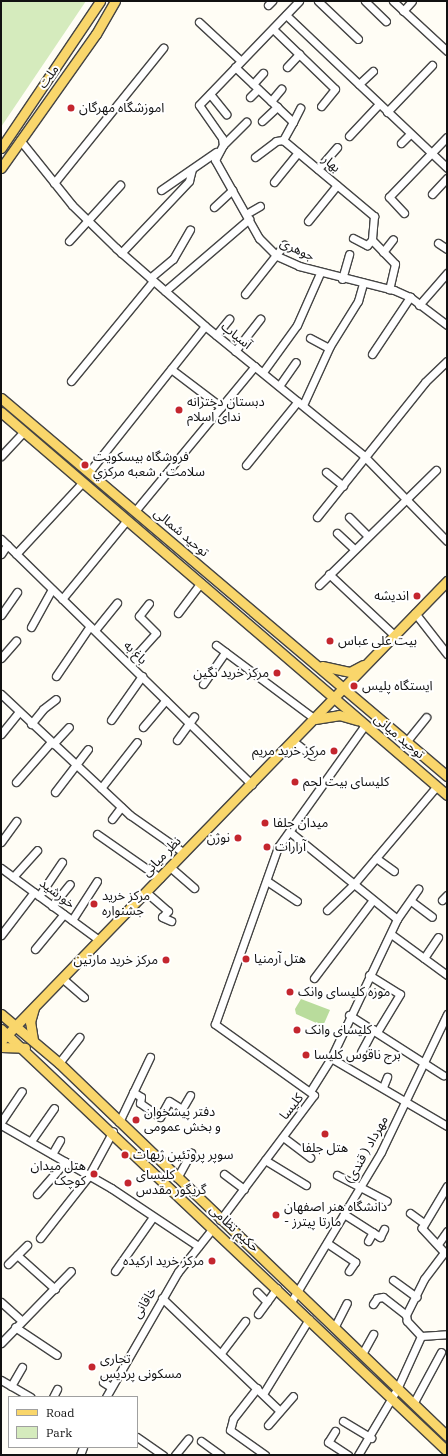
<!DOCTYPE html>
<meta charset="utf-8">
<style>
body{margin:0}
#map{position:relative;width:448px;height:1456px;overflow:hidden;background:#fffdf5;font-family:"IBM Plex Serif","Noto Sans Arabic",serif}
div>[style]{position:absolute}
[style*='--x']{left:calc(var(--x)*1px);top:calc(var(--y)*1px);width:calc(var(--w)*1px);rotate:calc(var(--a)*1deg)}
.green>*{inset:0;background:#d5ebbd}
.forest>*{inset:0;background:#b9dc9c}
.roads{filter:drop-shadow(1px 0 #444) drop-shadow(-1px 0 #444) drop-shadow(0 1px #444) drop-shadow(0 -1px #444)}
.minor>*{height:7px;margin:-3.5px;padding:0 3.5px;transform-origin:3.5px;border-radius:3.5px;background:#fff}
.major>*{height:9px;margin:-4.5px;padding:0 4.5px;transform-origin:4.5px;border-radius:4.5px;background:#f9d66b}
.dots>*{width:11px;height:11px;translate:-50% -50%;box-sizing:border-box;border:2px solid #fff;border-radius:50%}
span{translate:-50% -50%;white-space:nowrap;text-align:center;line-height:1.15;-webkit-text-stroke:4px #fff;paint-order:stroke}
.street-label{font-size:13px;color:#111}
.poi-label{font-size:13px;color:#111}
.left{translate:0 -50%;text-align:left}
.right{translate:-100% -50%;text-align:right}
.frame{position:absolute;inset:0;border:2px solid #111;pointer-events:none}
.legend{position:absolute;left:8px;top:1396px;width:130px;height:52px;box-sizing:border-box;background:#fff;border:1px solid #a0a0a0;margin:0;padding:5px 7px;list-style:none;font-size:12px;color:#111}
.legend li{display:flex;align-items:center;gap:8px;height:20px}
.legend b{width:20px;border:1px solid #a0a0a0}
</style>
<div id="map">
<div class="green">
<i style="clip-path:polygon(1px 1px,86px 1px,1px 127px)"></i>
</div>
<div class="forest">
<i style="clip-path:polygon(301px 999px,330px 1010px,323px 1026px,296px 1014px,295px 1009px)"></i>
</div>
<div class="roads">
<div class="minor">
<i style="--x:299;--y:1;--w:144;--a:133.9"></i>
<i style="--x:199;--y:105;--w:40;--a:55.1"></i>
<i style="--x:222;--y:138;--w:7;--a:82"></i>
<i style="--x:223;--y:145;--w:17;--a:118"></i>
<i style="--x:215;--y:160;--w:90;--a:60.6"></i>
<i style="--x:259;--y:238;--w:25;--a:45"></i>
<i style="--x:277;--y:256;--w:24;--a:24"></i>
<i style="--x:299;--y:266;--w:98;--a:14.2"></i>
<i style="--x:394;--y:290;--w:17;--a:24"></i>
<i style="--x:410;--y:297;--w:46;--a:37.1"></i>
<i style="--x:318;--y:1;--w:55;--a:43.5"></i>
<i style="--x:365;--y:1;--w:29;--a:44"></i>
<i style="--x:393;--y:1;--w:74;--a:42.8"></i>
<i style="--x:268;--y:5;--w:6;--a:-45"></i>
<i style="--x:403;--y:11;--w:13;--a:-48"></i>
<i style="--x:286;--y:15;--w:222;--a:43.5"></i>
<i style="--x:199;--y:22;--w:57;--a:42.9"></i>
<i style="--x:273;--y:29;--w:86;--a:44.1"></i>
<i style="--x:335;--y:89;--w:22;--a:129"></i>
<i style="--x:235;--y:67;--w:80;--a:43.5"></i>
<i style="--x:293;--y:122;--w:21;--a:119"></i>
<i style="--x:283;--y:140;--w:119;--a:39.9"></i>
<i style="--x:374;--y:216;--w:24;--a:95"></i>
<i style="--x:372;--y:240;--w:33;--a:46"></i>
<i style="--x:395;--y:264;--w:26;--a:103"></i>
<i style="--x:287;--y:67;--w:18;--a:-47"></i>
<i style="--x:253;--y:84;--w:15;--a:-48"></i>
<i style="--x:359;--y:84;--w:19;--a:-43"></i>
<i style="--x:210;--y:94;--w:26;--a:51"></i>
<i style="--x:250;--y:97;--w:11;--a:-45"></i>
<i style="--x:271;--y:101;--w:16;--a:-50"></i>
<i style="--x:387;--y:112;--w:65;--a:-46.2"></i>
<i style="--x:262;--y:121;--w:21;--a:-43"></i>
<i style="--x:293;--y:122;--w:16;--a:-63"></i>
<i style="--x:349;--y:136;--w:44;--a:-46.8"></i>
<i style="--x:20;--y:140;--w:83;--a:51.3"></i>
<i style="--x:72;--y:205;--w:62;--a:44.3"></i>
<i style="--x:116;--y:248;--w:118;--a:41.2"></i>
<i style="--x:205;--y:326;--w:204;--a:39.2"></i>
<i style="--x:363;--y:455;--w:120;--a:45.7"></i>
<i style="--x:401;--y:143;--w:13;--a:-45"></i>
<i style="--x:223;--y:145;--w:33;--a:-45"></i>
<i style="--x:255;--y:157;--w:26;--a:-37"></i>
<i style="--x:276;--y:141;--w:7;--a:-8"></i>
<i style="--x:318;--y:169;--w:29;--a:-49"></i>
<i style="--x:274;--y:182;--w:38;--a:-51"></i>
<i style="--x:54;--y:183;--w:174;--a:-51.1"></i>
<i style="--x:161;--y:190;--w:67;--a:-34.6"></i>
<i style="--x:432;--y:194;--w:22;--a:-47"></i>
<i style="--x:214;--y:207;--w:25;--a:-43"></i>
<i style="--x:404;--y:213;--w:22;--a:-133"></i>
<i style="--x:389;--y:197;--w:83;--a:-46"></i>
<i style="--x:246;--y:214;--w:16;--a:-30"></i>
<i style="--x:308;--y:221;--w:46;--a:-51.1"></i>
<i style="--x:353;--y:238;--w:16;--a:27"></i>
<i style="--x:367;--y:245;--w:7;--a:-45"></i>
<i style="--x:69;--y:241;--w:76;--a:-47.7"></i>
<i style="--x:438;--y:243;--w:11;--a:34"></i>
<i style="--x:383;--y:252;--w:16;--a:-52"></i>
<i style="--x:121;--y:253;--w:99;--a:-46.6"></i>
<i style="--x:189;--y:181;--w:12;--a:-76"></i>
<i style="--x:150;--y:278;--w:30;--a:-40"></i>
<i style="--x:173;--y:259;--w:34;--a:-60"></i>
<i style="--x:342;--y:279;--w:26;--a:-74"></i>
<i style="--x:165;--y:291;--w:111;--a:-40.6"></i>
<i style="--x:245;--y:294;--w:63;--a:-51.5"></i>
<i style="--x:419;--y:305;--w:43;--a:-48.8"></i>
<i style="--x:216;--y:335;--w:21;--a:-51"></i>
<i style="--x:310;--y:338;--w:21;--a:28"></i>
<i style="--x:235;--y:351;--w:41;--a:-52"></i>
<i style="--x:372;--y:354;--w:69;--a:-56.3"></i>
<i style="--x:171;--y:369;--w:63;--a:37.2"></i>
<i style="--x:263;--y:372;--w:58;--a:-54.1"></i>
<i style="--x:297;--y:325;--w:57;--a:-66.1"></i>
<i style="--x:71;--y:381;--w:129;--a:-50.6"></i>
<i style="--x:279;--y:386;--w:29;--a:-55"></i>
<i style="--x:303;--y:405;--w:65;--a:-65.4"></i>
<i style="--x:330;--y:346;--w:53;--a:-58.1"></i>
<i style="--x:358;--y:301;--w:19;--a:-74"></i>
<i style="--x:1;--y:456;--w:34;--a:-47"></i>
<i style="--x:246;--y:465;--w:82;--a:-50.9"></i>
<i style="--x:89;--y:472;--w:186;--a:-51.5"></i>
<i style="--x:326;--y:472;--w:22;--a:39"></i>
<i style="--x:135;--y:511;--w:188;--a:-50.4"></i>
<i style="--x:317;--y:517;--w:173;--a:-51.3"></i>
<i style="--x:425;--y:382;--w:30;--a:-44"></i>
<i style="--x:349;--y:517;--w:25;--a:45"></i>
<i style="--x:337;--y:533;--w:22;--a:43"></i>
<i style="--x:1;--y:539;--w:351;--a:44.4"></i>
<i style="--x:1;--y:554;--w:11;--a:-56"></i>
<i style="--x:16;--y:554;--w:98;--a:-47.1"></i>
<i style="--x:329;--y:574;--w:89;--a:43.2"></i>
<i style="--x:319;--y:585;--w:164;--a:-44.5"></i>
<i style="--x:62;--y:599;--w:102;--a:-50.6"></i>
<i style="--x:178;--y:613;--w:38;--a:-53"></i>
<i style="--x:415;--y:613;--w:52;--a:52"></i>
<i style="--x:1;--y:615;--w:28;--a:-55"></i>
<i style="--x:31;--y:627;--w:43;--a:-61.1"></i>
<i style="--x:95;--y:630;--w:35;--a:-51"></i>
<i style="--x:216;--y:645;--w:124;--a:36.8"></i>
<i style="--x:1;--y:658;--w:23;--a:-49"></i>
<i style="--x:129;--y:663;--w:40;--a:-48"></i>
<i style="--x:156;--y:633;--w:24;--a:-135"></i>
<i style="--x:139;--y:616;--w:16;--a:-52"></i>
<i style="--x:56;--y:676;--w:60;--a:-55.8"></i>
<i style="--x:203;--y:684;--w:39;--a:-55"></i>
<i style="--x:1;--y:694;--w:177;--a:43.2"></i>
<i style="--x:130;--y:815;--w:66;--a:35.1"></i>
<i style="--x:111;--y:720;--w:54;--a:-54.8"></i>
<i style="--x:31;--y:724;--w:19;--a:-51"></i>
<i style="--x:43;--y:709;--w:16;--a:-38"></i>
<i style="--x:143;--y:727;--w:35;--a:-50"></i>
<i style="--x:1;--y:734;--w:28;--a:-51"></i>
<i style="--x:177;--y:740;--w:29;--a:-54"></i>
<i style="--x:293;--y:741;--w:24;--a:38"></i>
<i style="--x:406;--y:742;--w:32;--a:-51"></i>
<i style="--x:53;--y:744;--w:23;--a:-47"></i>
<i style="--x:16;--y:782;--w:53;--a:-48.8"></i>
<i style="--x:101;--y:788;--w:58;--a:-52"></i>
<i style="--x:55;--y:792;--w:54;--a:-52.5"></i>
<i style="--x:112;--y:819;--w:15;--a:-53"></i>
<i style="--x:290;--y:832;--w:138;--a:39.1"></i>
<i style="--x:97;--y:834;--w:77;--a:34.9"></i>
<i style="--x:1;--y:842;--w:26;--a:-54"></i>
<i style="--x:376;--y:858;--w:22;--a:36"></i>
<i style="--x:170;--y:867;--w:32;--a:41"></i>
<i style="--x:1;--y:868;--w:122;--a:36.3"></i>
<i style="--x:13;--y:877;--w:36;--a:-48"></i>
<i style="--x:267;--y:881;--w:36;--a:34"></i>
<i style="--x:146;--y:892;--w:29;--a:41"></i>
<i style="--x:168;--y:911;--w:8;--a:135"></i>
<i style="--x:162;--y:917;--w:10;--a:24"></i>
<i style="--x:39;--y:896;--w:41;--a:-55.9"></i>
<i style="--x:442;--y:900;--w:7;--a:-45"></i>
<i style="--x:411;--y:901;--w:26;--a:37"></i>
<i style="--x:52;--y:906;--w:28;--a:-51"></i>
<i style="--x:327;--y:910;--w:36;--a:-44"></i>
<i style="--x:353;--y:885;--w:130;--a:-49.7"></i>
<i style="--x:72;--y:920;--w:46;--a:-57.3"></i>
<i style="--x:391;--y:934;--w:69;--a:36.2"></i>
<i style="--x:1;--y:935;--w:54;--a:-52.5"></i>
<i style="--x:35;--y:949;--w:45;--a:-50.4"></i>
<i style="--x:424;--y:958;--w:25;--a:-56"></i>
<i style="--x:369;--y:975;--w:36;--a:32"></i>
<i style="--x:400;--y:994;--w:44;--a:121.2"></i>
<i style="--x:62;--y:978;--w:29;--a:41"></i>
<i style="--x:314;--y:978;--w:96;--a:-53"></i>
<i style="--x:349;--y:1015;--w:112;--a:32.6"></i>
<i style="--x:361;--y:1052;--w:26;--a:-62"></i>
<i style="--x:331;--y:1058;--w:134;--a:30.4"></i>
<i style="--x:59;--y:1063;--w:33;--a:-52"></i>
<i style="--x:383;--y:1087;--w:11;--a:-68"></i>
<i style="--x:311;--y:1090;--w:38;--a:-58"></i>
<i style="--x:331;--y:1058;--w:154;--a:-64.6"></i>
<i style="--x:397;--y:919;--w:37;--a:-55"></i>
<i style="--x:133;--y:1092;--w:9;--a:32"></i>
<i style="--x:141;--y:1097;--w:6;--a:99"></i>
<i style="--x:140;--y:1103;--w:24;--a:35"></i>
<i style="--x:160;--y:1117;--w:18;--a:-61"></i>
<i style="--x:169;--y:1101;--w:15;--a:32"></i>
<i style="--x:182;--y:1109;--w:16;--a:-60"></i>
<i style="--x:1;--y:1122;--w:37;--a:-56"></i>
<i style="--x:119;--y:1122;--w:72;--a:-64.5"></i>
<i style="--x:1;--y:1125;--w:127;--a:29.8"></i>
<i style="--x:111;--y:1188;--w:105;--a:33.7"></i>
<i style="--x:283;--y:1137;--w:34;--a:37"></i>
<i style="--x:31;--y:1141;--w:40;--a:-55.1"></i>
<i style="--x:52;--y:1154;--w:16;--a:-60"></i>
<i style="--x:265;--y:1160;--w:48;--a:31.4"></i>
<i style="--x:224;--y:1174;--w:25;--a:37"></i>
<i style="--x:337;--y:1175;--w:56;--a:27.5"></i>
<i style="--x:177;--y:1178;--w:29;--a:-61"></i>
<i style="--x:37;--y:1194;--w:43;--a:-48.8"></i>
<i style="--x:410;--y:1213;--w:17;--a:36"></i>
<i style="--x:344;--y:1214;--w:43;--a:32.6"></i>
<i style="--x:380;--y:1237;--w:9;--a:-63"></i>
<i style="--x:220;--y:1220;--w:156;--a:-53.1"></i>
<i style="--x:314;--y:1095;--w:122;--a:-144.4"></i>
<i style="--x:215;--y:1024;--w:188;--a:-70.4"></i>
<i style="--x:278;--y:847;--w:150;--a:-54.5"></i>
<i style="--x:40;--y:1238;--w:78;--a:-51.8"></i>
<i style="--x:88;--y:1177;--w:52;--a:-61.5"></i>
<i style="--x:368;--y:1241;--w:10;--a:-61"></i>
<i style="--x:327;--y:1243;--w:34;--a:34"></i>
<i style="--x:355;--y:1262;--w:11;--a:124"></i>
<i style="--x:438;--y:1244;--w:16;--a:-55"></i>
<i style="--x:17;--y:1255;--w:51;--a:41.8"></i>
<i style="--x:8;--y:1264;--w:27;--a:-45"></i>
<i style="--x:115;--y:1271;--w:66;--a:-54.9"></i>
<i style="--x:393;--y:1280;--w:29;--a:36"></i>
<i style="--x:257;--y:1292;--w:14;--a:45"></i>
<i style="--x:162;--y:1298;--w:163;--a:43.8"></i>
<i style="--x:1;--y:1302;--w:27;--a:42"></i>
<i style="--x:291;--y:1302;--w:175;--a:-59"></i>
<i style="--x:381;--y:1152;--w:153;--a:-64.4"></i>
<i style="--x:373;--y:1304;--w:7;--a:-56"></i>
<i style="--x:377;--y:1298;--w:6;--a:-9"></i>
<i style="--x:383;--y:1297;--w:29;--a:38"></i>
<i style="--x:258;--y:1314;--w:32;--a:-54"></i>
<i style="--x:15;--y:1327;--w:50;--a:33.7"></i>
<i style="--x:334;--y:1328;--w:28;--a:-63"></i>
<i style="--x:421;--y:1336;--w:21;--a:-133"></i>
<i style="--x:407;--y:1321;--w:6;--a:-99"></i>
<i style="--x:406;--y:1315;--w:40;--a:-63.4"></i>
<i style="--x:424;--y:1279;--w:34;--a:-53"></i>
<i style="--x:444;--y:1252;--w:33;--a:-133"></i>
<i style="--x:422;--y:1228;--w:49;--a:-59.2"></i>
<i style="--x:421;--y:1336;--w:26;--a:-4"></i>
<i style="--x:1;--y:1343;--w:100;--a:-45.8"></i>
<i style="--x:221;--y:1353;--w:40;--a:-53"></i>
<i style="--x:362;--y:1354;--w:23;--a:-61"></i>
<i style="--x:1;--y:1380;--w:34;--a:30"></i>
<i style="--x:103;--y:1382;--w:9;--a:32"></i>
<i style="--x:11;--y:1386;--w:22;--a:-60"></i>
<i style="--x:257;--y:1388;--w:39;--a:128"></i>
<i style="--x:233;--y:1419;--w:11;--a:105"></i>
<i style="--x:230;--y:1430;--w:43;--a:35.5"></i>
<i style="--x:263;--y:1394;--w:88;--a:-58.5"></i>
<i style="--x:53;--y:1397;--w:9;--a:-63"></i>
<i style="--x:106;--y:1397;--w:144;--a:-60.1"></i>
<i style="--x:178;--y:1272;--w:56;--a:-51.5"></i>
<i style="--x:413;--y:1404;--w:59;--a:-61.7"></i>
<i style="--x:343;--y:1421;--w:33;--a:31"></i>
<i style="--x:268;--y:1425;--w:38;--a:-49"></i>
<i style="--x:335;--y:1431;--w:13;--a:122"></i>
<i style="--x:328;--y:1442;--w:24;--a:33"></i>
<i style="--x:137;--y:1437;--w:32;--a:35"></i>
<i style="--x:201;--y:1441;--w:24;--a:36"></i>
<i style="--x:80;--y:1455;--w:9;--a:-69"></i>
<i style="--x:175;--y:1455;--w:21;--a:-51"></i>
<i style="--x:358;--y:1455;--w:77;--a:-59.4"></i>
<i style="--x:397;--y:1389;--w:58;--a:-65.6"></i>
</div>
<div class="major">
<i style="--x:1;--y:148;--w:177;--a:-56"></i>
<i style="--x:1;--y:168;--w:164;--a:-54.7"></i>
<i style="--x:96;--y:34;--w:38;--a:-60"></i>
<i style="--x:1;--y:398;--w:585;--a:40.28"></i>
<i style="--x:1;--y:412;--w:588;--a:40.65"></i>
<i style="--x:322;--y:666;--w:29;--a:12"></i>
<i style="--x:350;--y:672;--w:15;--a:-28"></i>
<i style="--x:315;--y:719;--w:24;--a:-9"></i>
<i style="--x:339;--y:715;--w:19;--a:16"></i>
<i style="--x:1;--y:1014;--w:76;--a:40.2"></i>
<i style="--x:59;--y:1063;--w:538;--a:43.87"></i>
<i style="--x:1;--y:1029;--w:614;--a:43.42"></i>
<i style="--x:33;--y:1040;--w:18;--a:-99"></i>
<i style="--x:30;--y:1022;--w:15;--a:-74"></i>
<i style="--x:1;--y:1041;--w:641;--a:-45.89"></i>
<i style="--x:1;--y:1047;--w:24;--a:2"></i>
</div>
</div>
<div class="dots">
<i style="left:71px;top:108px;background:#c4262e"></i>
<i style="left:179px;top:410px;background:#c4262e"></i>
<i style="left:85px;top:465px;background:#c4262e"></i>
<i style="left:417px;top:596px;background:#c4262e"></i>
<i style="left:330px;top:641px;background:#c4262e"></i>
<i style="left:277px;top:673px;background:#c4262e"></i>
<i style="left:354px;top:686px;background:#c4262e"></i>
<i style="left:334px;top:751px;background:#c4262e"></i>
<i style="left:295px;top:782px;background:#c4262e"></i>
<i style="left:265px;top:823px;background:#c4262e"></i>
<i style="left:238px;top:838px;background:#c4262e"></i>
<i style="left:267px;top:847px;background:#c4262e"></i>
<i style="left:94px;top:904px;background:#c4262e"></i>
<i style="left:246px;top:959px;background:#c4262e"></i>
<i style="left:166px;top:960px;background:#c4262e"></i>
<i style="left:290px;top:992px;background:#c4262e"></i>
<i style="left:297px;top:1030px;background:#c4262e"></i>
<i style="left:306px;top:1055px;background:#c4262e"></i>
<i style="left:136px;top:1120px;background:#c4262e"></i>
<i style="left:325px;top:1134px;background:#c4262e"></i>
<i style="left:125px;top:1155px;background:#c4262e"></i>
<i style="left:94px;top:1174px;background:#c4262e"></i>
<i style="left:128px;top:1183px;background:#c4262e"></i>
<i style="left:276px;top:1215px;background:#c4262e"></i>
<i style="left:212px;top:1261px;background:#c4262e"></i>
<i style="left:92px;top:1367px;background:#c4262e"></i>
</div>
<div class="street-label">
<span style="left:49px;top:77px;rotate:-54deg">ملت</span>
<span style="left:331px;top:164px;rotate:40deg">بهار</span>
<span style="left:297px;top:250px;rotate:25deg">جوهری</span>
<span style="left:236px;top:336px;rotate:39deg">آسیاب</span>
<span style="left:181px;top:533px;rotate:40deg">توحید شمالی</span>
<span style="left:135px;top:653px;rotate:45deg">باغ به</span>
<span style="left:399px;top:737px;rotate:40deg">توحید میانی</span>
<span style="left:162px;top:857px;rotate:-46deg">نظر میانی</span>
<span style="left:57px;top:894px;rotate:37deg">خورشید</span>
<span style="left:292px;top:1107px;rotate:-52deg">کلیسا</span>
<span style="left:367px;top:1150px;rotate:-61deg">مهرداد ( قندی)</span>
<span style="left:234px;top:1229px;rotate:43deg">حکیم نظامی</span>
<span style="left:145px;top:1303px;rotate:-58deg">خاقانی</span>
</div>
<div class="poi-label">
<span class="left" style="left:79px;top:108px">اموزشگاه مهرگان</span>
<span class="left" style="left:187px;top:410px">دبستان دخترانه<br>ندای اسلام</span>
<span class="left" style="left:93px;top:465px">فروشگاه بيسكويت<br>سلامت ، شعبه مركزي</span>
<span class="right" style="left:409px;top:596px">اندیشه</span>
<span class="left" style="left:338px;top:641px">بیت علی عباس</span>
<span class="right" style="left:269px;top:673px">مرکز خرید نگین</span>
<span class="left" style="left:362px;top:686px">ایستگاه پلیس</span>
<span class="right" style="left:326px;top:751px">مرکز خرید مریم</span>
<span class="left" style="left:303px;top:782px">کلیسای بیت لحم</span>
<span class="left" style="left:273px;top:823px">میدان جلفا</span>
<span class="right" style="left:230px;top:838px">نوژن</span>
<span class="left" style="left:275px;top:847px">آرارات</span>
<span class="left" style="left:102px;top:904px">مرکز خرید<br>جشنواره</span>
<span class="left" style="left:254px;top:959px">هتل آرمنیا</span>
<span class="right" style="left:158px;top:960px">مرکز خرید مارتین</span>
<span class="left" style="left:298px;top:992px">موزه کلیسای وانک</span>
<span class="left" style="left:305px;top:1030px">کلیسای وانک</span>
<span class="left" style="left:314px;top:1055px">برج ناقوس کلیسا</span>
<span class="left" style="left:144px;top:1120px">دفتر پیشخوان<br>و بخش عمومی</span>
<span style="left:325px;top:1148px">هتل جلفا</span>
<span class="left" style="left:133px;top:1155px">سوپر پروتئین ژیهات</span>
<span class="right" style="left:86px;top:1174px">هتل میدان<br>کوچک</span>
<span class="left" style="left:136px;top:1183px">کلیسای<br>گریگور مقدس</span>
<span class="left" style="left:284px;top:1215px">دانشگاه هنر اصفهان<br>- مارتا پیترز</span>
<span class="right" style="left:204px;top:1261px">مرکز خرید ارکیده</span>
<span class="left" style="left:100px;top:1367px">تجاری<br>مسکونی پردیس</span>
</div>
<div class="frame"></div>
<ul class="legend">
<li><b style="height:5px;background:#f9d66b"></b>Road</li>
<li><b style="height:11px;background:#d5ebbd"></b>Park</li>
</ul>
</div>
